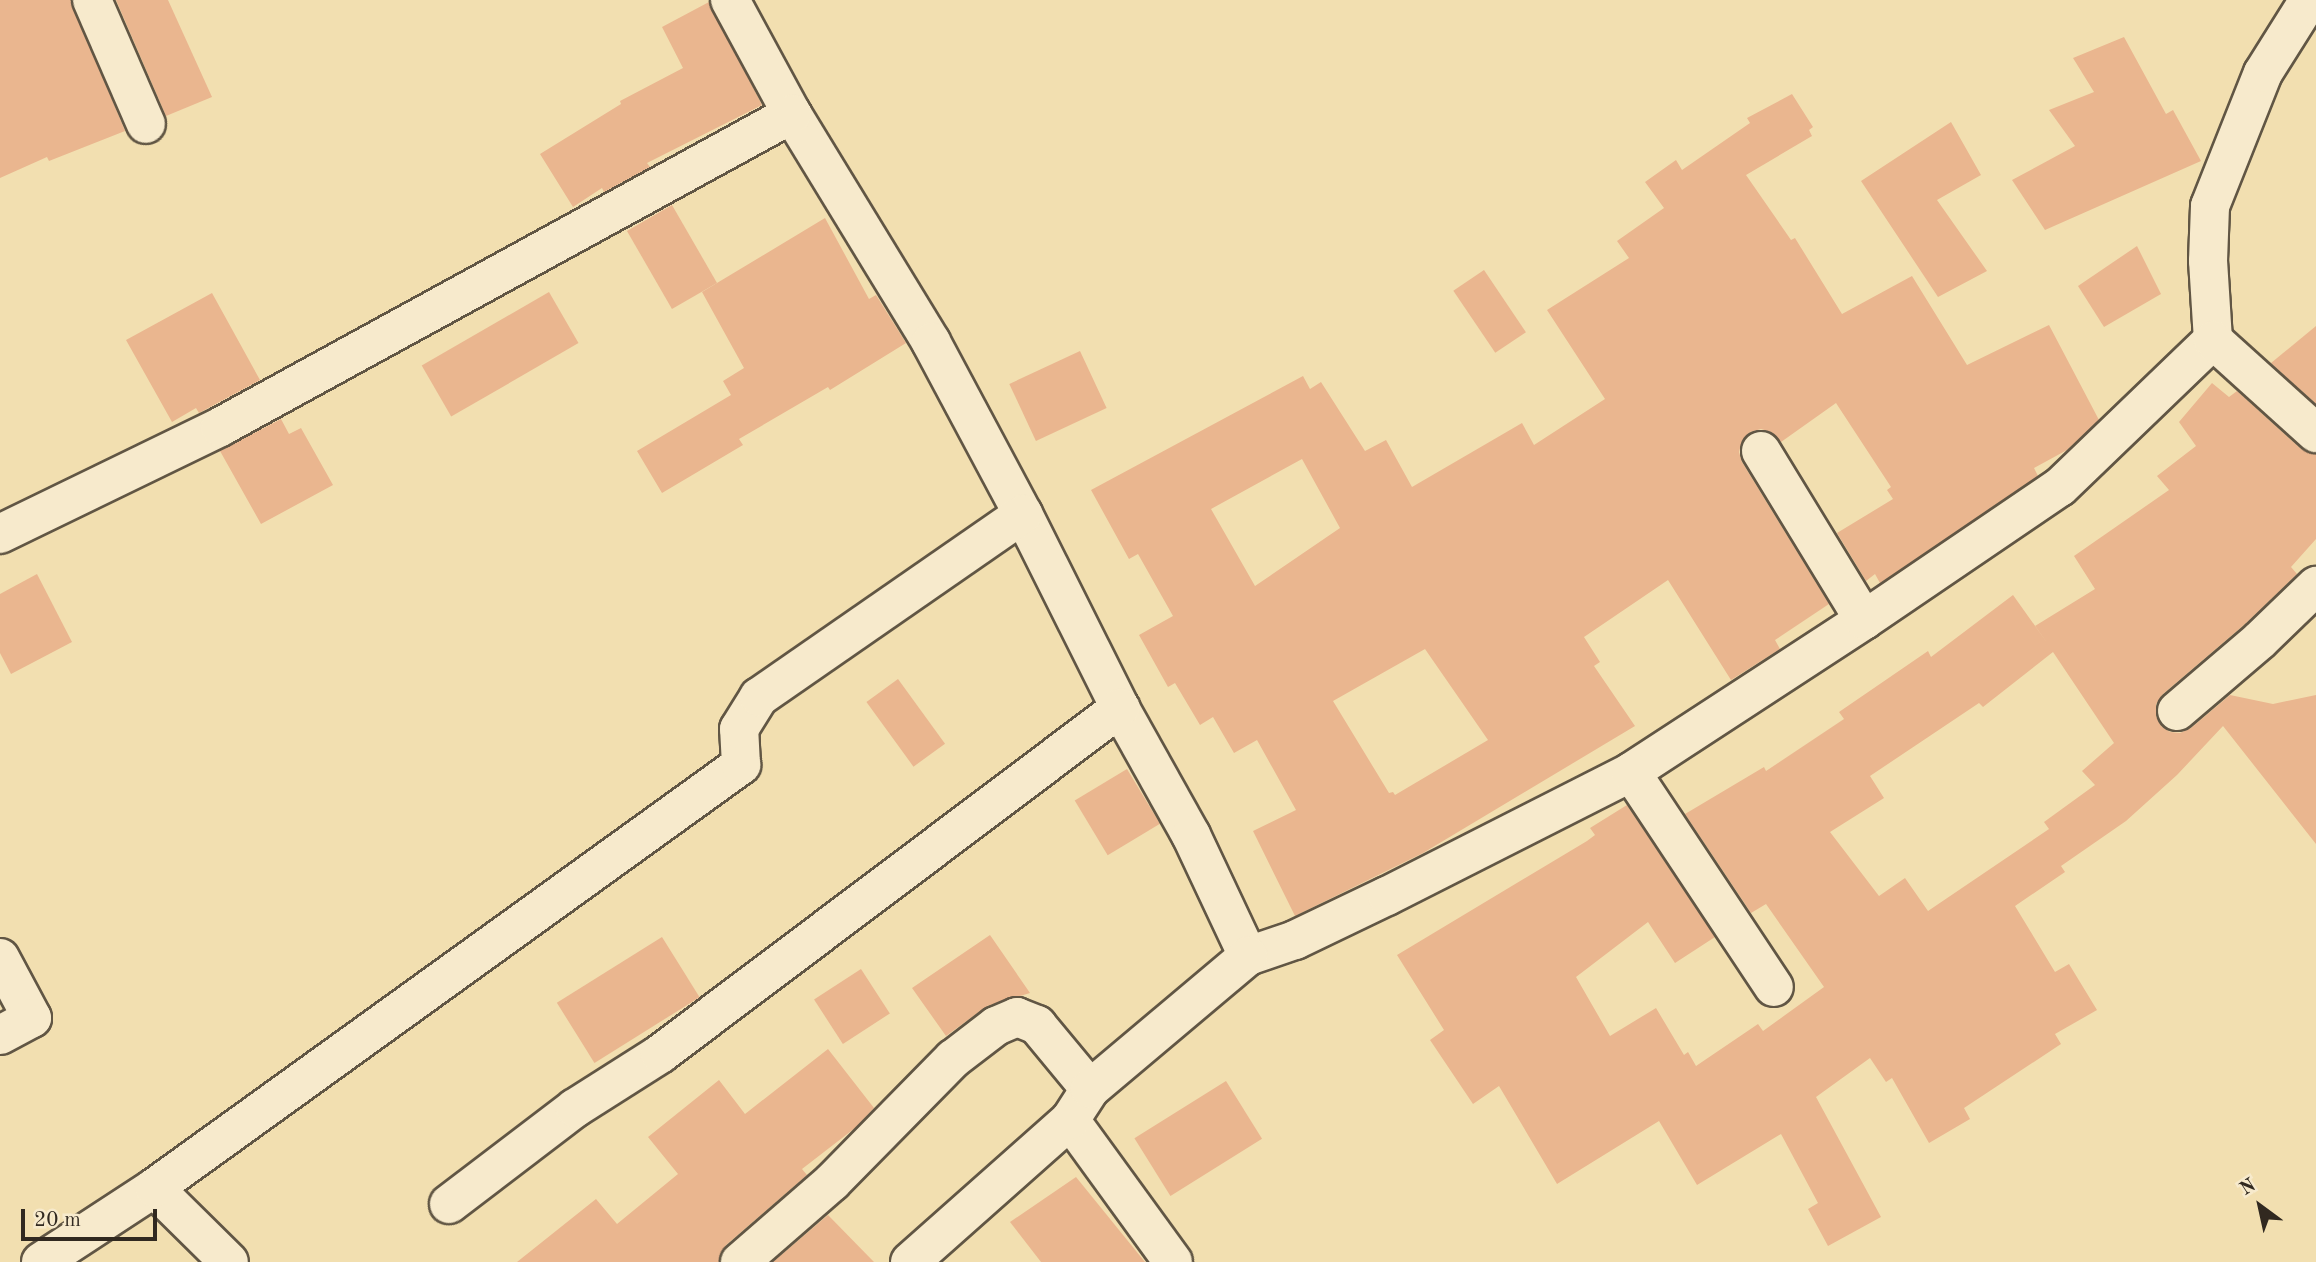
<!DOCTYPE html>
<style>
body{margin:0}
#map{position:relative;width:2316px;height:1262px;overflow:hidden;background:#f2dfb0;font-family:"Old Standard TT",serif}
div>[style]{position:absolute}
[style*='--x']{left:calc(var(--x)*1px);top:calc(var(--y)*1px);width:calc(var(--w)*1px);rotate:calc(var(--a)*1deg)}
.building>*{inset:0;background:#eab68f;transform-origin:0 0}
.roads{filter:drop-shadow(2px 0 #615644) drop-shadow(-2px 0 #615644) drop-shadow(0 2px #615644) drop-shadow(0 -2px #615644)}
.minor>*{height:38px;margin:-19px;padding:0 19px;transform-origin:19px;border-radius:19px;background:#f7eacc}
span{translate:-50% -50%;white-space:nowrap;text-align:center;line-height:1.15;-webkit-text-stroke:5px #f7eacc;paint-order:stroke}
.north{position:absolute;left:2225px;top:1171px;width:70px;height:70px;-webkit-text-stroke:5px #f7eacc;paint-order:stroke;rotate:327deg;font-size:19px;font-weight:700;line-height:28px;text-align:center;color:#312920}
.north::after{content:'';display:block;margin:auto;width:24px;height:32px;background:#312920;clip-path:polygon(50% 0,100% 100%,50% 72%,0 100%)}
.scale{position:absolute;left:21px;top:1209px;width:136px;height:32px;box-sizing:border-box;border:4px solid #312920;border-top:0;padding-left:9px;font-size:21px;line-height:24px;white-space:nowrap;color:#312920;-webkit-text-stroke:5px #f7eacc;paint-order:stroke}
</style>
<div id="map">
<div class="building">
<i style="clip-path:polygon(0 0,71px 0,125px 131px,49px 161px,47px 157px,0 178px)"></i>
<i style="clip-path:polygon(116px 0,168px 0,212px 97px,166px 116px)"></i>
<i style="clip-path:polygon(709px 2px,762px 105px,647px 163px,650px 167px,604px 192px,602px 188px,573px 207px,540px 154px,621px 104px,620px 101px,683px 68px,662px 27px)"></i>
<i style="clip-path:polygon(2124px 37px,2166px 114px,2173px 110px,2201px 161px,2045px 230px,2012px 180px,2075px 146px,2049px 110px,2094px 92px,2073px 58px)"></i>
<i style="clip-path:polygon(evenodd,1792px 94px,1813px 127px,1809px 130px,1812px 136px,1746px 175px,1791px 240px,1795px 238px,1842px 314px,1912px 276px,1967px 365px,2049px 325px,2099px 420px,2067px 450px,2034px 468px,2038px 476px,1880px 583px,1875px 574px,1866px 581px,1837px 533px,1893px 499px,1887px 490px,1891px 487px,1836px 403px,1781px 442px,1771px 432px,1761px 429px,1750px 432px,1742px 441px,1739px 452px,1742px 462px,1829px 604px,1775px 640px,1780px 649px,1731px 680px,1668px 580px,1584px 637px,1600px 662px,1594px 666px,1635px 726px,1423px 853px,1295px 916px,1253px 831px,1296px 810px,1257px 740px,1234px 753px,1213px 717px,1200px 725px,1175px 683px,1168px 687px,1139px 635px,1173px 616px,1138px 554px,1129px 559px,1091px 490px,1303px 376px,1310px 389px,1321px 382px,1365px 451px,1386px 440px,1412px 487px,1522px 423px,1534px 445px,1605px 399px,1547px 310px,1629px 258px,1617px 241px,1664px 208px,1645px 182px,1676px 160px,1682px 170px,1750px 123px,1747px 118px,1792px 94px,1302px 459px,1340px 528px,1255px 586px,1211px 509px,1302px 459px,1792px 94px,1425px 649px,1488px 740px,1395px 795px,1393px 792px,1389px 793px,1333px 701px,1425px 649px)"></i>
<i style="clip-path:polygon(1951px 122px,1981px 175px,1937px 200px,1987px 271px,1938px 297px,1861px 181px)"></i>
<i style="left:672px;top:205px;width:90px;height:52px;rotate:60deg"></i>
<i style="clip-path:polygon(825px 218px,869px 299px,876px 295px,906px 343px,830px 390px,828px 387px,739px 439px,743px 445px,662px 493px,637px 451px,731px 395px,723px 381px,744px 368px,702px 292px)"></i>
<i style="clip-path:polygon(2137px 246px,2161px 294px,2104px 327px,2078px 286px)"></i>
<i style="left:1484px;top:270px;width:75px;height:37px;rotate:56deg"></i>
<i style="left:549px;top:292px;width:59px;height:147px;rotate:60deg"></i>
<i style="clip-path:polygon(212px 293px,260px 380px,199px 413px,196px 408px,172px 422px,126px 340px)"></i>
<i style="clip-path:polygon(2316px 326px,2316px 404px,2271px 363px)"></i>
<i style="left:1080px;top:351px;width:63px;height:78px;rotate:65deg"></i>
<i style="clip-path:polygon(evenodd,2212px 383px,2229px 397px,2237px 391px,2301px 449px,2316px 454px,2316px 539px,2291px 567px,2297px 574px,2245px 624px,2163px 694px,2156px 704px,2156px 716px,2161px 726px,2170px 732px,2180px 733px,2191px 728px,2230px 695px,2273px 704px,2316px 695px,2316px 844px,2223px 726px,2177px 775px,2126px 821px,2061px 866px,2065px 872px,2015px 906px,2055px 972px,2069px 964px,2097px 1010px,2055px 1034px,2061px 1044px,1964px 1108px,1970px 1119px,1929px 1143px,1892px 1078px,1886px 1082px,1870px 1058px,1816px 1097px,1881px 1217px,1828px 1246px,1808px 1209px,1818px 1203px,1781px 1134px,1697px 1185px,1659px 1121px,1557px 1184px,1499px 1086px,1473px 1104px,1430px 1040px,1444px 1030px,1397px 955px,1587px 841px,1595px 835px,1590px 828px,1627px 805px,1715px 937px,1675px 963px,1648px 922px,1576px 977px,1610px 1036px,1656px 1008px,1684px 1055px,1688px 1052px,1696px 1066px,1758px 1024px,1763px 1031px,1824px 987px,1766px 904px,1751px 913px,1685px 814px,1764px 767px,1766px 771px,1844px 719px,1839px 712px,1928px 651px,1931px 657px,2013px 595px,2048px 644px,2035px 626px,2095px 589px,2074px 556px,2169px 490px,2157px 476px,2196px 446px,2179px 422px,2212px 383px,2053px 652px,2114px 743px,2082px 771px,2095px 785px,2044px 822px,2049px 829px,1928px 911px,1905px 878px,1879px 896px,1830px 832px,1884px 798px,1870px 776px,1979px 703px,1983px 707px,2053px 652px)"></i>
<i style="clip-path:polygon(281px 419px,289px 434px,301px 428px,333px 485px,261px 524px,220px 451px)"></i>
<i style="clip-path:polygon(37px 574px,72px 642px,11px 674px,0 653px,0 594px)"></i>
<i style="left:898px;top:679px;width:80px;height:39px;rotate:54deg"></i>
<i style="left:1127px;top:769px;width:64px;height:61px;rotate:59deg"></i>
<i style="clip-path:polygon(990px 935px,1030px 993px,987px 1006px,946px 1036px,912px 988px)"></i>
<i style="left:662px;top:937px;width:71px;height:124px;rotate:58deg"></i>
<i style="left:861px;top:969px;width:53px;height:56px;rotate:57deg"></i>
<i style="clip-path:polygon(828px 1049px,874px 1108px,855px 1128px,802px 1169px,807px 1175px,726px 1245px,719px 1262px,517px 1262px,596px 1199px,617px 1224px,678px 1174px,648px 1137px,719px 1080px,745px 1114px)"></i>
<i style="left:1226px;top:1081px;width:68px;height:108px;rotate:58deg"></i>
<i style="clip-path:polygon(1076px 1177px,1145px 1262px,1041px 1262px,1010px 1222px)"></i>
<i style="clip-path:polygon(828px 1215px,874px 1262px,773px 1262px)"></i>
</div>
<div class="roads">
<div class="minor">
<i style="--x:92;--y:0;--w:135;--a:66.5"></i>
<i style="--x:730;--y:0;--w:130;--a:61.5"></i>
<i style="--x:792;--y:114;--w:267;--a:58.6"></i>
<i style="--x:931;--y:342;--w:195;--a:61.9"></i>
<i style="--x:1023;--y:514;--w:217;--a:63.4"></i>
<i style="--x:1120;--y:708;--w:145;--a:60.8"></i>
<i style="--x:1191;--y:835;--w:134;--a:64.8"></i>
<i style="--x:1248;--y:956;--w:50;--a:-18.8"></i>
<i style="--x:1295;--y:940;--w:102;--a:-25.6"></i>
<i style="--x:1387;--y:896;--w:274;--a:-26.9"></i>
<i style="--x:1631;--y:772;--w:278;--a:-33.1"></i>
<i style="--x:1864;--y:620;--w:237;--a:-34.2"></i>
<i style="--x:2060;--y:487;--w:212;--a:-43.9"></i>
<i style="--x:2213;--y:340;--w:79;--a:-93.6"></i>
<i style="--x:2208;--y:261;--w:55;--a:-87.9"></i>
<i style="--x:2210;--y:206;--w:143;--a:-68.3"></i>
<i style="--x:2263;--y:73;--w:86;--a:-57.8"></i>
<i style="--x:2213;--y:340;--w:139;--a:42.1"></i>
<i style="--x:1761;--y:451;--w:198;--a:58.6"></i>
<i style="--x:0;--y:534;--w:245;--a:-25.9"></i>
<i style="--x:220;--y:427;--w:652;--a:-28.69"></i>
<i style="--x:2177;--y:711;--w:109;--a:-40.5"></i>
<i style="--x:2260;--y:640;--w:78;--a:-44"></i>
<i style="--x:1631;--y:772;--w:258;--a:56.4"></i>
<i style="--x:0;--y:958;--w:68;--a:61.9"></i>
<i style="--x:32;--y:1018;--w:36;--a:152"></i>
<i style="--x:1070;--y:1120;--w:175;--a:54"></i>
<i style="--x:154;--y:1188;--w:105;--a:44.6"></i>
<i style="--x:449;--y:1204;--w:158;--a:-37.3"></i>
<i style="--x:575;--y:1108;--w:101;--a:-32.4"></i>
<i style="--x:660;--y:1054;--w:576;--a:-36.95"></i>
<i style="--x:41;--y:1262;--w:135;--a:-33.2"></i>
<i style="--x:154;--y:1188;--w:724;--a:-35.78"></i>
<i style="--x:741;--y:765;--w:36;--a:-93"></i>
<i style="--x:739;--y:729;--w:38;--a:-58"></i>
<i style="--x:759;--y:697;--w:321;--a:-34.7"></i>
<i style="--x:740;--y:1262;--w:122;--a:-41"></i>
<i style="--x:832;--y:1182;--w:173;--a:-45.5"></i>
<i style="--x:953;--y:1059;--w:54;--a:-37.5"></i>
<i style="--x:996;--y:1026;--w:23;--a:-23"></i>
<i style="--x:1017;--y:1017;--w:22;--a:22"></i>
<i style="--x:1037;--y:1025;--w:83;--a:50.4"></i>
<i style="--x:910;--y:1262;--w:214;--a:-41.6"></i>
<i style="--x:1070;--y:1120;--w:37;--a:-57"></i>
<i style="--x:1090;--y:1089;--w:207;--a:-40.1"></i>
</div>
</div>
<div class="north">N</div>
<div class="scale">20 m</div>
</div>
